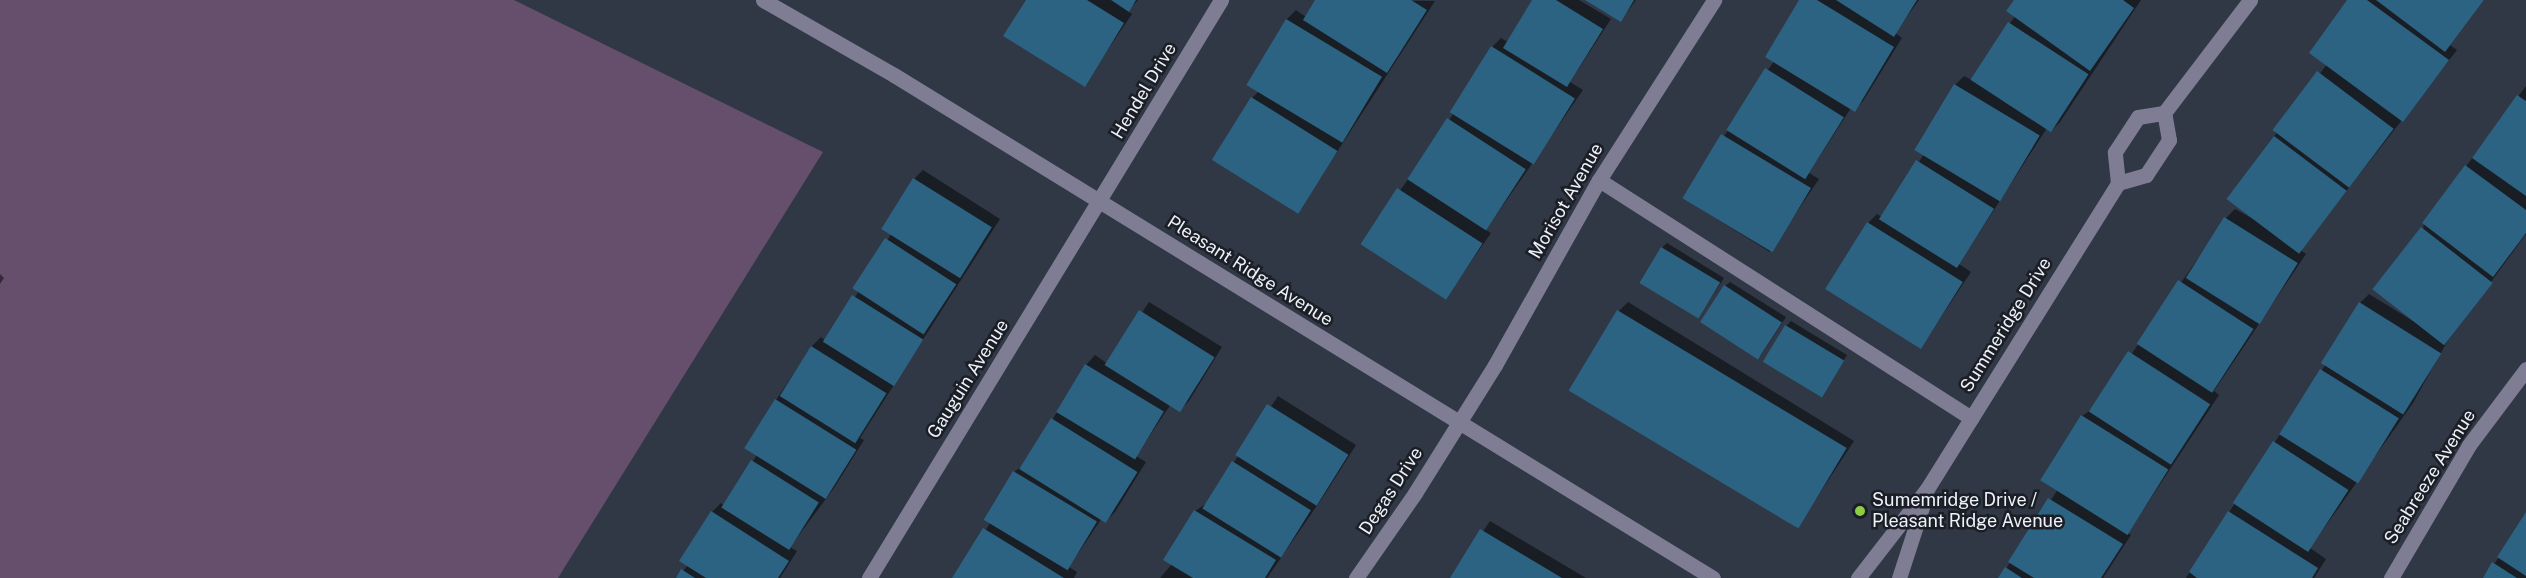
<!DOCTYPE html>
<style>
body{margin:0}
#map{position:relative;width:2526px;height:578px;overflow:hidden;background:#303745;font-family:"Public Sans",sans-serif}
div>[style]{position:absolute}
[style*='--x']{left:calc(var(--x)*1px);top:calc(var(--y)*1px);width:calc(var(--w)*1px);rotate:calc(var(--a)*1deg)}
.green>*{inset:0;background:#654f6d}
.shadow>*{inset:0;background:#0007}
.building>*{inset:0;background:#2c6383;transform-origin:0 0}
.minor>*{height:15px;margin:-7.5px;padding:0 7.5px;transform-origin:7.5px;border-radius:7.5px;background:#7f7d94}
.dots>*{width:16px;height:16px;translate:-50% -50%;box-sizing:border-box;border:3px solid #1b1e25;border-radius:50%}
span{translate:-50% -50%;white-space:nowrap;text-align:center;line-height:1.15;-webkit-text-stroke:5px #1b1e25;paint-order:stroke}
.street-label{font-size:18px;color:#ecf1fa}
.poi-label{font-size:18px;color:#ecf1fa}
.left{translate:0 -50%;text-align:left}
</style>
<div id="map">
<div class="green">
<i style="clip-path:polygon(0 0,514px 0,823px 152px,558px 578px,0 578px)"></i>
</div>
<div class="shadow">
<i style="clip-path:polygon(1027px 0,1138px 0,1128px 11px,1132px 14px,1084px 85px)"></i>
<i style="clip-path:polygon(1317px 0,1435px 1px,1298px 212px,1252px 98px,1259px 91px,1248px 85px,1287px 19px,1296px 10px,1306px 17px)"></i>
<i style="clip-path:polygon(1534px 0,1579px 0,1611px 19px,1570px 82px,1583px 90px,1486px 230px,1491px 233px,1446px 298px,1363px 244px,1454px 113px,1492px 47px,1501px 38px,1508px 42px)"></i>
<i style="clip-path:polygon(1588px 0,1636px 0,1621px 20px)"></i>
<i style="clip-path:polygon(1801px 0,1919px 0,1895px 33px,1902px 38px,1863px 101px,1854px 110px,1851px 108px,1809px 173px,1819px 179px,1770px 252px,1683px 198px,1774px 61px)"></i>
<i style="clip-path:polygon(2016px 0,2141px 0,2060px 122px,2051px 131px,2047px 128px,1959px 264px,1971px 272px,1922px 346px,1868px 223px,1877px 214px,1882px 217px,1924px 154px,1955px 85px,1964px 76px,1972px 80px,2015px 16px)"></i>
<i style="clip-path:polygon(2349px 0,2484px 0,2450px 45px,2457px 50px,2300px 250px,2306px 254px,2214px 391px,2219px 395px,2128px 533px,2131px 535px,2103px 578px,2000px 578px,2058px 489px,2082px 416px,2094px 408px,2226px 218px,2235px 209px,2266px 226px,2229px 198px,2327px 64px)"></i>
<i style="clip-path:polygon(2526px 86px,2526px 234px,2447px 342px,2413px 403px,2310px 548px,2326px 559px,2314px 578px,2186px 578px,2326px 364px,2360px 303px,2369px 294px,2413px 321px,2424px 223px)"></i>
<i style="clip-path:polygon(923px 170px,1000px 219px,860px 438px,864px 440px,834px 488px,790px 547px,797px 551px,780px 578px,678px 578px,688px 565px,712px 512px,721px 503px,724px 505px,757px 455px,776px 400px,812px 346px,821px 337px,826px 341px,859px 291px,891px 234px,914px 179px)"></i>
<i style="clip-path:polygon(1667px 243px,1724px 278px,1698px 318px,1662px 248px)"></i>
<i style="clip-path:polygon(0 274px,4px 278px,0 284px)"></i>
<i style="clip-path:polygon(1730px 282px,1786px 317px,1760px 357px,1725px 286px)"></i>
<i style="clip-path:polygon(1149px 302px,1222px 347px,1189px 401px,1180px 410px,1171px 404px,1136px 456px,1146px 462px,1115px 512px,1106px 521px,1102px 518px,1069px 567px,1077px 572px,1074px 578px,953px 578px,991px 522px,1014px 472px,1025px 464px,1086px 365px,1095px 355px,1108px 364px)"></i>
<i style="clip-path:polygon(1628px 302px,1854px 441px,1797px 528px,1619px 311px)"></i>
<i style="clip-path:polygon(1791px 321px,1847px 355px,1821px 395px,1786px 326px)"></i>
<i style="clip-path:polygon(1278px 396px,1356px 445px,1325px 494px,1267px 578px,1160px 578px,1172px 564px,1195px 511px,1207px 503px)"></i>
<i style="clip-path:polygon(2526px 514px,2526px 578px,2484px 578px,2499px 557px)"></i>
<i style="clip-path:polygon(1490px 521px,1586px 578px,1452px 578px)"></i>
</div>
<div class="building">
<i style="clip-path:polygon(1026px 0,1087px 0,1124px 23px,1085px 87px,1003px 36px)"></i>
<i style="clip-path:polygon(1111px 0,1136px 0,1129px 12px)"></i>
<i style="clip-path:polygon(1315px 0,1411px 0,1427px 10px,1387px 73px,1303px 20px)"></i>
<i style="clip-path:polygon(1532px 0,1556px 0,1603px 29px,1567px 87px,1503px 48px)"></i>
<i style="clip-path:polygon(1585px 0,1634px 0,1621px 22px)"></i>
<i style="clip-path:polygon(1799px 0,1817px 0,1894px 47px,1855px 112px,1765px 57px)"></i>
<i style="clip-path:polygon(1836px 0,1917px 0,1894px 37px)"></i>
<i style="clip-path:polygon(2014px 0,2123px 0,2134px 8px,2090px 71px,2006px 11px)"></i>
<i style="clip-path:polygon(2347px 0,2367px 0,2449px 60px,2403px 122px,2309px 53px)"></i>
<i style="clip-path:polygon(2376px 0,2484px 0,2445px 52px)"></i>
<i style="left:1286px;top:19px;width:112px;height:77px;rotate:31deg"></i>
<i style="left:2008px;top:22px;width:96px;height:69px;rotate:33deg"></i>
<i style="left:1491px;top:46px;width:99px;height:78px;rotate:32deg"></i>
<i style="left:1765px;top:68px;width:93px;height:73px;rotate:32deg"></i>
<i style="left:2317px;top:71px;width:96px;height:74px;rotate:37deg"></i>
<i style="left:1954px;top:84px;width:100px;height:77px;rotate:31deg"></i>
<i style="clip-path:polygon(2517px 95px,2526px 101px,2526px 196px,2472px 158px)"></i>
<i style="left:1251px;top:97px;width:102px;height:74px;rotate:32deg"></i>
<i style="left:1447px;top:118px;width:94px;height:73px;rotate:33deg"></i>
<i style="left:1721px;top:134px;width:105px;height:75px;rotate:31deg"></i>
<i style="left:2274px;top:136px;width:91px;height:79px;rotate:37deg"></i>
<i style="left:1916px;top:160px;width:92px;height:70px;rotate:32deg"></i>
<i style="clip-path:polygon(2465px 165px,2526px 210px,2526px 233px,2493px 277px,2422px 223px)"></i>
<i style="left:913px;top:178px;width:93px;height:60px;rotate:32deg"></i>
<i style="left:1397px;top:188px;width:102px;height:67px;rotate:33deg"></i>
<i style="left:2224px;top:217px;width:87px;height:72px;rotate:32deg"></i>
<i style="left:1867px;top:222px;width:113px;height:79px;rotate:32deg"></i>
<i style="left:2421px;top:227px;width:91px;height:79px;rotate:38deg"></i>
<i style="left:885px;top:238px;width:85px;height:60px;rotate:33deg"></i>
<i style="left:1661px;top:247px;width:69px;height:42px;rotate:31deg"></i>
<i style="left:2178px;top:280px;width:90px;height:76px;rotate:33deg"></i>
<i style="left:1724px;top:285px;width:69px;height:44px;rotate:33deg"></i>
<i style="left:852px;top:295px;width:84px;height:55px;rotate:32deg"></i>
<i style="left:2359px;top:302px;width:97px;height:72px;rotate:32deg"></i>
<i style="left:1139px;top:310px;width:89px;height:65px;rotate:32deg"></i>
<i style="left:1617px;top:310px;width:268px;height:94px;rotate:31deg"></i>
<i style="left:1785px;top:325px;width:69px;height:43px;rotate:31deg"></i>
<i style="left:811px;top:346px;width:89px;height:59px;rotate:32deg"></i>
<i style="left:2128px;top:351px;width:98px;height:72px;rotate:33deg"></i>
<i style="left:1085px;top:364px;width:92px;height:56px;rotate:31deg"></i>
<i style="left:2320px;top:369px;width:93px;height:77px;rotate:32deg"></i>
<i style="left:775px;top:399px;width:96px;height:58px;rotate:32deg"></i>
<i style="left:1267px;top:404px;width:96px;height:60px;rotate:32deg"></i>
<i style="left:2081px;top:415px;width:103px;height:77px;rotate:32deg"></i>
<i style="left:1051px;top:418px;width:102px;height:60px;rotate:32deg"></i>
<i style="left:2273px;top:441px;width:90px;height:74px;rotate:33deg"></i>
<i style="left:751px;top:460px;width:80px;height:56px;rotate:32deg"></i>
<i style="left:1232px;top:461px;width:93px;height:56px;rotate:32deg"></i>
<i style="left:1013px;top:471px;width:98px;height:57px;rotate:31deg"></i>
<i style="clip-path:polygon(2048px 498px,2123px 544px,2101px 578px,2034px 578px,2008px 562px)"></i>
<i style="clip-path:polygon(1194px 510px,1276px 560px,1265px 578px,1193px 578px,1163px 560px)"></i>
<i style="clip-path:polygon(711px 511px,789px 561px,778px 578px,706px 578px,679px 561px)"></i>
<i style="clip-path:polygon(2228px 511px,2318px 568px,2312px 578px,2197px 578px,2189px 572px)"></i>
<i style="clip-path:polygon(2526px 512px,2526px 576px,2497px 557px)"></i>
<i style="clip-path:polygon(983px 528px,1064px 578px,952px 578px)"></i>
<i style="clip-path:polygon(1480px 529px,1562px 578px,1450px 578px)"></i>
<i style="clip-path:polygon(2492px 562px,2517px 578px,2483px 578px)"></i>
<i style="clip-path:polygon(2005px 567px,2022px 578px,1998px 578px)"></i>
<i style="clip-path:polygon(681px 569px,695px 578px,676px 578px)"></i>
</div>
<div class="minor">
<i style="--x:763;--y:0;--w:151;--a:29.8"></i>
<i style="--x:894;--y:75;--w:961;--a:31.56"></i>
<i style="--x:1599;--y:180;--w:442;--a:32.6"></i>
<i style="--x:2118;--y:183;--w:29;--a:-16"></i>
<i style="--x:2146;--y:175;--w:42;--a:-56.7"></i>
<i style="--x:2169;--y:140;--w:27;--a:-100"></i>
<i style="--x:869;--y:578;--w:677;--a:-58.66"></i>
<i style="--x:1356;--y:578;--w:103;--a:-55.2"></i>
<i style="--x:1415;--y:493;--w:151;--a:-58"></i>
<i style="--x:1495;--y:365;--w:212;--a:-60.7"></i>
<i style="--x:1599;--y:180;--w:214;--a:-57.4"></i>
<i style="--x:1858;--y:578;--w:113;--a:-52.2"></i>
<i style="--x:1927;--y:489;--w:361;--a:-58"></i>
<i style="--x:2118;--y:183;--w:31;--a:-96"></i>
<i style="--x:2115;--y:152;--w:42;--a:-56.7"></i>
<i style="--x:2138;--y:117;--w:26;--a:-9"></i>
<i style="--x:2164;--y:113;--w:142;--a:-52.7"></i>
<i style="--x:1899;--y:578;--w:87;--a:-72"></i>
<i style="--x:2391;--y:578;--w:154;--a:-59.6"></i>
<i style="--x:2469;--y:445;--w:95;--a:-53.1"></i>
</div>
<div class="dots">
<i style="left:1860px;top:511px;background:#8dce44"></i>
</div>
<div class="street-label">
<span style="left:1144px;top:91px;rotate:-59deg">Hendel Drive</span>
<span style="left:1566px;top:201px;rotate:-60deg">Morisot Avenue</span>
<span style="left:1250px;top:271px;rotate:32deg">Pleasant Ridge Avenue</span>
<span style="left:2006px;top:325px;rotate:-58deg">Summeridge Drive</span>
<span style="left:968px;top:379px;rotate:-58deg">Gauguin Avenue</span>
<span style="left:2430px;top:477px;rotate:-58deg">Seabreeze Avenue</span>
<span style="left:1391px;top:491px;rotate:-57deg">Degas Drive</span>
</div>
<div class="poi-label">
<span class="left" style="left:1872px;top:511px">Sumemridge Drive /<br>Pleasant Ridge Avenue</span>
</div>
</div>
